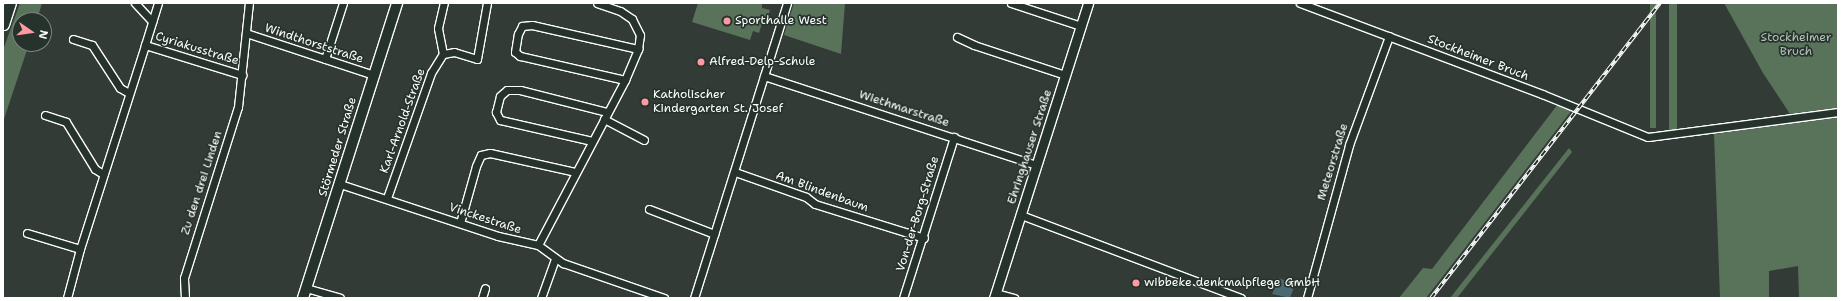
<!DOCTYPE html>
<meta charset="utf-8">
<style>
body{margin:0}
#map{position:relative;width:1841px;height:301px;overflow:hidden;background:#333b37;font-family:"Shantell Sans",sans-serif}
div>[style]{position:absolute}
[style*='--x']{left:calc(var(--x)*1px);top:calc(var(--y)*1px);width:calc(var(--w)*1px);rotate:calc(var(--a)*1deg)}
.green>*{inset:0;background:#58735a;transform-origin:0 0}
.water>*{inset:0;background:#4a6970}
.roads{filter:drop-shadow(1px 0 #fff) drop-shadow(-1px 0 #fff) drop-shadow(0 1px #fff) drop-shadow(0 -1px #fff)}
.minor>*{height:7px;margin:-3.5px;padding:0 3.5px;transform-origin:3.5px;border-radius:3.5px;background:#26332d}
.tertiary>*{height:9px;margin:-4.5px;padding:0 4.5px;transform-origin:4.5px;border-radius:4.5px;background:#26332d}
.secondary>*{height:10px;margin:-5px;padding:0 5px;transform-origin:5px;border-radius:5px;background:#26332d}
.primary>*{height:11px;margin:-5.5px;padding:0 5.5px;transform-origin:5.5px;border-radius:5.5px;background:#26332d}
.rail>*{height:3.5px;margin-top:-1.75px;transform-origin:0;background:repeating-linear-gradient(90deg,#26332d 0 6px,#fff 0 12px);box-sizing:border-box;border-block:1px solid #fff}
.dots>*{width:11px;height:11px;translate:-50% -50%;box-sizing:border-box;border:2px solid #26332d;border-radius:50%}
span{translate:-50% -50%;white-space:nowrap;text-align:center;line-height:1.15;-webkit-text-stroke:3.5px #26332d;paint-order:stroke}
.poi-label{font-size:12px;color:#fff}
.left{translate:0 -50%;text-align:left}
.park-label{font-size:12px;color:#b4c0b5}
.street-label{font-size:12px;color:#fff}
.frame{position:absolute;inset:0;border:4px solid #fff;pointer-events:none}
.north{position:absolute;left:12px;top:12px;width:40px;height:40px;box-sizing:border-box;background:#26332d;border:1px solid #7d8581;border-radius:50%;rotate:103deg;font-size:11px;font-weight:700;line-height:16px;text-align:center;color:#fff}
.north::after{content:'';display:block;margin:auto;width:14px;height:18px;background:#ff9aa2;clip-path:polygon(50% 0,100% 100%,50% 72%,0 100%)}
</style>
<div id="map">
<div class="green">
<i style="clip-path:polygon(20px 3px,42px 3px,37px 20px,20px 20px,20px 44px,29px 44px,3px 122px,3px 50px)"></i>
<i style="clip-path:polygon(698px 3px,762px 3px,762px 8px,770px 10px,767px 21px,763px 20px,759px 33px,753px 31px,750px 40px,692px 22px)"></i>
<i style="clip-path:polygon(794px 3px,845px 3px,841px 54px,784px 35px)"></i>
<i style="left:1650px;top:3px;width:6px;height:125px"></i>
<i style="left:1669px;top:3px;width:8px;height:132px"></i>
<i style="clip-path:polygon(1724px 3px,1838px 3px,1838px 108px,1790px 114px,1763px 73px)"></i>
<i style="clip-path:polygon(1558px 104px,1572px 110px,1426px 298px,1399px 298px,1423px 268px,1432px 269px)"></i>
<i style="clip-path:polygon(1838px 116px,1838px 298px,1799px 298px,1798px 266px,1769px 271px,1769px 298px,1720px 298px,1714px 134px)"></i>
<i style="clip-path:polygon(1569px 148px,1572px 152px,1457px 298px,1450px 298px)"></i>
</div>
<div class="water">
<i style="clip-path:polygon(1279px 278px,1295px 285px,1290px 298px,1272px 294px)"></i>
</div>
<div class="roads">
<div class="minor">
<i style="--x:135;--y:3;--w:25;--a:47"></i>
<i style="--x:1011;--y:3;--w:74;--a:18.2"></i>
<i style="--x:1300;--y:3;--w:259;--a:20.6"></i>
<i style="--x:1542;--y:94;--w:114;--a:22.1"></i>
<i style="--x:1648;--y:137;--w:192;--a:-7.5"></i>
<i style="--x:246;--y:33;--w:135;--a:18.2"></i>
<i style="--x:957;--y:37;--w:19;--a:25"></i>
<i style="--x:974;--y:45;--w:96;--a:18.2"></i>
<i style="--x:73;--y:39;--w:20;--a:18"></i>
<i style="--x:92;--y:45;--w:51;--a:56.9"></i>
<i style="--x:120;--y:88;--w:10;--a:29"></i>
<i style="--x:145;--y:45;--w:44;--a:-72.8"></i>
<i style="--x:443;--y:54;--w:11;--a:-10"></i>
<i style="--x:454;--y:52;--w:24;--a:17"></i>
<i style="--x:477;--y:59;--w:57;--a:-79.9"></i>
<i style="--x:443;--y:54;--w:26;--a:-101"></i>
<i style="--x:438;--y:28;--w:26;--a:-77"></i>
<i style="--x:325;--y:59;--w:59;--a:-72.2"></i>
<i style="--x:764;--y:76;--w:287;--a:18.1"></i>
<i style="--x:625;--y:80;--w:108;--a:-167.1"></i>
<i style="--x:520;--y:56;--w:6;--a:-141"></i>
<i style="--x:515;--y:52;--w:18;--a:-81"></i>
<i style="--x:518;--y:34;--w:9;--a:-63"></i>
<i style="--x:522;--y:26;--w:10;--a:-6"></i>
<i style="--x:532;--y:25;--w:109;--a:12.8"></i>
<i style="--x:45;--y:115;--w:22;--a:18"></i>
<i style="--x:66;--y:122;--w:55;--a:58.3"></i>
<i style="--x:95;--y:169;--w:9;--a:32"></i>
<i style="--x:604;--y:119;--w:45;--a:27.7"></i>
<i style="--x:592;--y:141;--w:94;--a:-167.1"></i>
<i style="--x:500;--y:120;--w:9;--a:-117"></i>
<i style="--x:496;--y:112;--w:16;--a:-76"></i>
<i style="--x:500;--y:96;--w:9;--a:-41"></i>
<i style="--x:507;--y:90;--w:13;--a:0"></i>
<i style="--x:520;--y:90;--w:90;--a:14.2"></i>
<i style="--x:735;--y:172;--w:75;--a:19.4"></i>
<i style="--x:806;--y:197;--w:11;--a:38"></i>
<i style="--x:815;--y:204;--w:114;--a:17.3"></i>
<i style="--x:340;--y:184;--w:166;--a:18.2"></i>
<i style="--x:498;--y:236;--w:41;--a:12.7"></i>
<i style="--x:538;--y:245;--w:31;--a:36"></i>
<i style="--x:563;--y:263;--w:107;--a:19.1"></i>
<i style="--x:387;--y:198;--w:133;--a:-70.6"></i>
<i style="--x:431;--y:73;--w:22;--a:-58"></i>
<i style="--x:649;--y:209;--w:70;--a:21"></i>
<i style="--x:1021;--y:215;--w:235;--a:20.7"></i>
<i style="--x:460;--y:223;--w:59;--a:-74.3"></i>
<i style="--x:476;--y:166;--w:12;--a:-66"></i>
<i style="--x:481;--y:155;--w:9;--a:-13"></i>
<i style="--x:490;--y:153;--w:88;--a:12.5"></i>
<i style="--x:27;--y:233;--w:55;--a:16.8"></i>
<i style="--x:538;--y:245;--w:187;--a:-62.2"></i>
<i style="--x:625;--y:80;--w:34;--a:-67"></i>
<i style="--x:638;--y:49;--w:14;--a:-82"></i>
<i style="--x:640;--y:35;--w:18;--a:-117"></i>
<i style="--x:632;--y:19;--w:14;--a:-146"></i>
<i style="--x:620;--y:11;--w:24;--a:-161"></i>
<i style="--x:306;--y:288;--w:35;--a:16"></i>
<i style="--x:996;--y:293;--w:19;--a:16"></i>
<i style="--x:67;--y:298;--w:51;--a:-75.1"></i>
<i style="--x:80;--y:249;--w:214;--a:-72.3"></i>
<i style="--x:145;--y:45;--w:102;--a:17.2"></i>
<i style="--x:185;--y:298;--w:20;--a:-93"></i>
<i style="--x:184;--y:278;--w:179;--a:-72.5"></i>
<i style="--x:238;--y:107;--w:105;--a:-84"></i>
<i style="--x:482;--y:298;--w:10;--a:-73"></i>
<i style="--x:541;--y:298;--w:41;--a:-70.3"></i>
<i style="--x:694;--y:298;--w:309;--a:-72.5"></i>
<i style="--x:903;--y:298;--w:169;--a:-72.4"></i>
<i style="--x:1307;--y:298;--w:159;--a:-74.6"></i>
<i style="--x:1349;--y:145;--w:116;--a:-69.8"></i>
</div>
<div class="tertiary">
<i style="--x:994;--y:298;--w:310;--a:-72.3"></i>
</div>
<div class="secondary">
<i style="--x:303;--y:298;--w:310;--a:-72.3"></i>
</div>
<div class="primary">
<i style="--x:3;--y:24;--w:22;--a:-72"></i>
</div>
</div>
<div class="rail">
<i style="--x:1431;--y:298;--w:373;--a:-52.2"></i>
</div>
<div class="dots">
<i style="left:727px;top:21px;background:#ff9aa2"></i>
<i style="left:701px;top:62px;background:#ff9aa2"></i>
<i style="left:645px;top:102px;background:#ff9aa2"></i>
<i style="left:1136px;top:283px;background:#ff9aa2"></i>
</div>
<div class="poi-label">
<span class="left" style="left:735px;top:21px">Sporthalle West</span>
<span class="left" style="left:709px;top:62px">Alfred-Delp-Schule</span>
<span class="left" style="left:653px;top:102px">Katholischer<br>Kindergarten St. Josef</span>
<span class="left" style="left:1144px;top:283px">wibbeke denkmalpflege GmbH</span>
</div>
<div class="park-label">
<span style="left:1796px;top:45px">Stockheimer<br>Bruch</span>
</div>
<div class="street-label">
<span style="left:314px;top:44px;rotate:18deg">Windthorststraße</span>
<span style="left:197px;top:49px;rotate:17deg">Cyriakusstraße</span>
<span style="left:1478px;top:58px;rotate:21deg">Stockheimer Bruch</span>
<span style="left:904px;top:109px;rotate:18deg">Wiethmarstraße</span>
<span style="left:403px;top:121px;rotate:-70deg">Karl-Arnold-Straße</span>
<span style="left:338px;top:147px;rotate:-73deg">Störmeder Straße</span>
<span style="left:1030px;top:147px;rotate:-72deg">Ehringhauser Straße</span>
<span style="left:1333px;top:162px;rotate:-73deg">Meteorstraße</span>
<span style="left:202px;top:183px;rotate:-72deg">Zu den drei Linden</span>
<span style="left:822px;top:192px;rotate:20deg">Am Blindenbaum</span>
<span style="left:918px;top:214px;rotate:-73deg">Von-der-Borg-Straße</span>
<span style="left:485px;top:219px;rotate:18deg">Vinckestraße</span>
</div>
<div class="frame"></div>
<div class="north">N</div>
</div>
